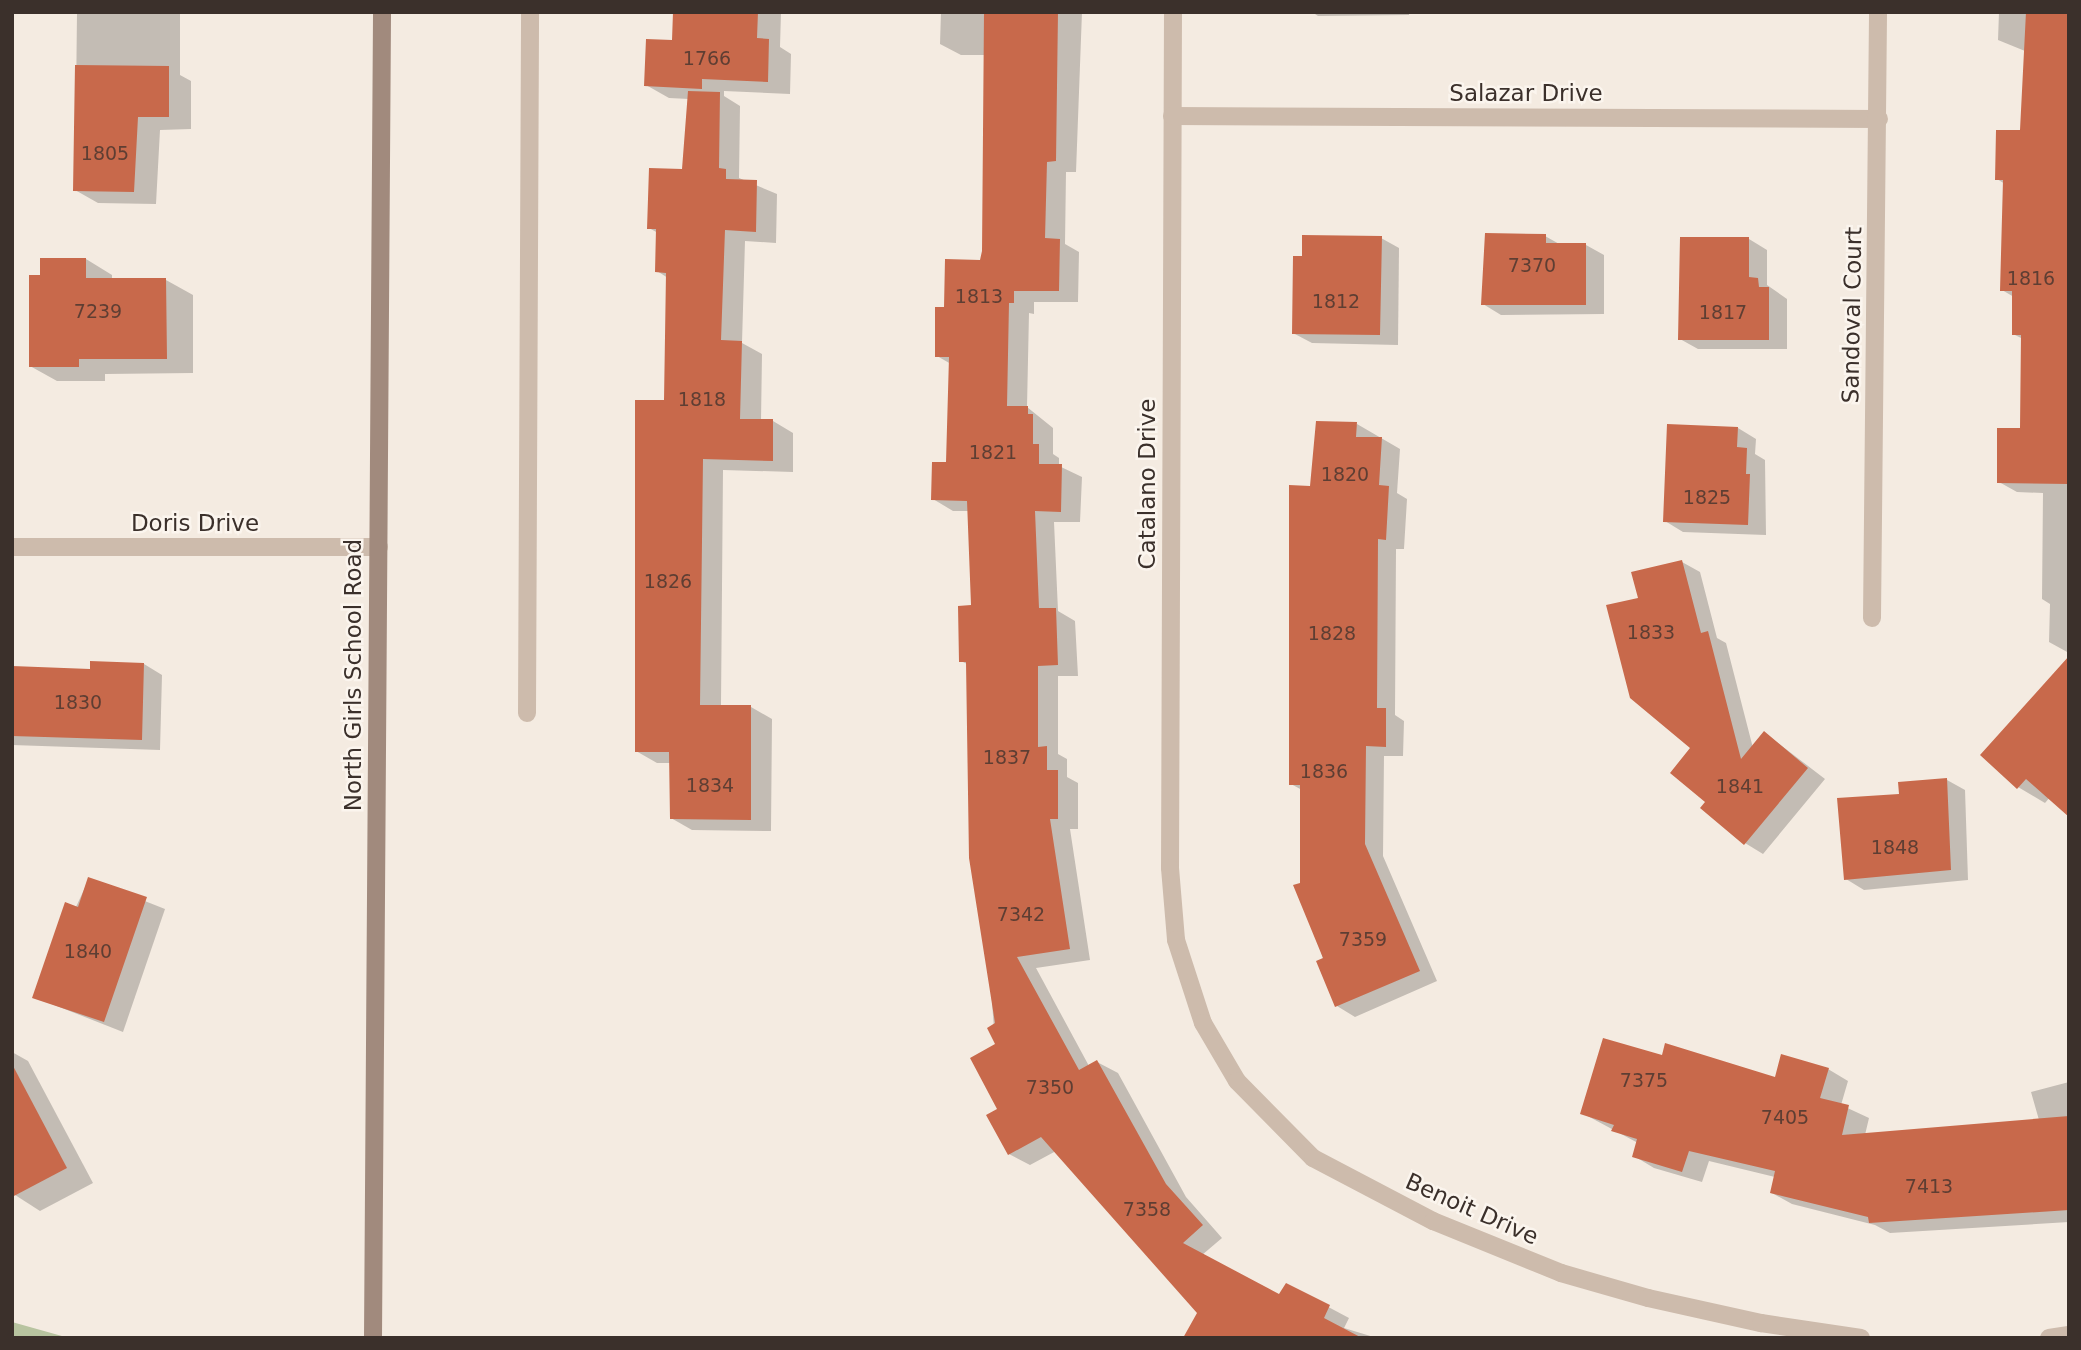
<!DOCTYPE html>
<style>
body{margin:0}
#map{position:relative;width:2081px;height:1350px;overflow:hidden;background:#f4ebe1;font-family:"DejaVu Sans",sans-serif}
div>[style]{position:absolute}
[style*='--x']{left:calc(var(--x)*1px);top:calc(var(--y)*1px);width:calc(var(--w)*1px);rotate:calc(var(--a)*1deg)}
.green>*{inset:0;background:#b8c4a0}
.shadow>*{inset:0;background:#0003}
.building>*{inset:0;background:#c8694b}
.street>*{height:18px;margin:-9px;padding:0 9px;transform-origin:9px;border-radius:9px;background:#cdbbac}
.secondary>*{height:18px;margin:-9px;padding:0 9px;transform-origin:9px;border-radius:9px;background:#a18a7d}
span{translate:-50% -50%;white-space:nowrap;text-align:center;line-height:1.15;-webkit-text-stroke:5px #fbf5ee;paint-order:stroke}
.number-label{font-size:19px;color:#5e3e33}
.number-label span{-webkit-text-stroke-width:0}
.street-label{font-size:23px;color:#3b302b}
.frame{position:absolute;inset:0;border:14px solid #3b302b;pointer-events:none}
</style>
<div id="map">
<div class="green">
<i style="clip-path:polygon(12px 1322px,69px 1338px,12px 1338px)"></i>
</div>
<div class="shadow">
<i style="clip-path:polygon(77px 12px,180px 12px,180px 75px,191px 81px,191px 129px,160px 130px,156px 204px,98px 203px,75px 190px)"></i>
<i style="clip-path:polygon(675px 12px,781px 12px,780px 47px,791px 54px,790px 94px,724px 91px,724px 96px,740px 106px,739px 178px,777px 194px,776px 243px,745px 241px,742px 343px,762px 354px,761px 421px,773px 421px,793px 433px,793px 472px,723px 470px,721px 706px,751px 707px,772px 719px,771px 831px,692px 830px,671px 818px,671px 763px,657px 763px,636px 751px,666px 402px,668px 278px,657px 271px,658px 233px,649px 228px,684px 170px,689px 99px,669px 98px,646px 85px,673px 42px)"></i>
<i style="clip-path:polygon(941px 12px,1082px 12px,1076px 172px,1066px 172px,1065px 244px,1079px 252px,1078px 302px,1034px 302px,1034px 314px,1029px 313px,1027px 407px,1053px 428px,1053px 454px,1059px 458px,1059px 466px,1082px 477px,1080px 522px,1054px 522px,1058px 611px,1075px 621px,1078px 676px,1058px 676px,1058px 754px,1067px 759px,1067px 777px,1078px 783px,1078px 829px,1070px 829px,1090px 960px,1036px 968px,1089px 1066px,1097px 1062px,1118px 1073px,1186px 1197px,1222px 1238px,1202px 1255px,1280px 1297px,1287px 1285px,1349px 1318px,1344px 1328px,1377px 1338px,1185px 1338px,1199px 1312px,1056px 1151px,1030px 1165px,1009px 1154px,1000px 1110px,967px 664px,961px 661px,973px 607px,969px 511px,953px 511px,933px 499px,948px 464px,951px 364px,937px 356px,946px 309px,981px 262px,983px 252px,986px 55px,961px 55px,940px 44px)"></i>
<i style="clip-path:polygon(1312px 12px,1409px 12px,1409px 15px,1318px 16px)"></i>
<i style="clip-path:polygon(1999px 12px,2069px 12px,2069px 653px,2049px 642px,2050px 604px,2042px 599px,2043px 493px,2017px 492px,1999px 482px,2021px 430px,2023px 339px,2013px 334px,2014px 297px,2002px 290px,2005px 184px,1997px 179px,2021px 132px,2025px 51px,1998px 40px)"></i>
<i style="clip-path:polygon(1545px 236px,1561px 245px,1586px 245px,1604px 255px,1604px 314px,1501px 315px,1483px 304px)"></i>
<i style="clip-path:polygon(1381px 238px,1399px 248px,1398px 345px,1312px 343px,1293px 333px,1304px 258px)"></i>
<i style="clip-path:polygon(1749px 239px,1767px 250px,1767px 285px,1787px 299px,1787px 349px,1698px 349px,1680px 339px)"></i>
<i style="clip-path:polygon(86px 259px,112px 275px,112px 280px,166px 280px,193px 295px,193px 373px,105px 374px,105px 381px,57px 381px,30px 366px,42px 277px)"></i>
<i style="clip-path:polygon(1357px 424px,1400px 449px,1397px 493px,1407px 499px,1404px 549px,1396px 549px,1395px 715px,1404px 721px,1403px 756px,1384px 756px,1383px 856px,1437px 981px,1355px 1017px,1337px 1006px,1301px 884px,1302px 790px,1291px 784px,1312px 488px)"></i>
<i style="clip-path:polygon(1738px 428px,1756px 439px,1755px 454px,1765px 460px,1766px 535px,1683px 532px,1665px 521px)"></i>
<i style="clip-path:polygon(1682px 562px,1700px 572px,1717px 638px,1726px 643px,1753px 748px,1765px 733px,1825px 779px,1763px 854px,1745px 843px,1708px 801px,1640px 599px)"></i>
<i style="clip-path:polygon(144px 664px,162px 675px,160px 750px,12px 745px,12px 668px,92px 671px)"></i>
<i style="clip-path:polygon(2062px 666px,2050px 797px,2045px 803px,2018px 787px)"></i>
<i style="clip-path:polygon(1947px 780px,1965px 790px,1968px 880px,1864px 890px,1846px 879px,1900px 796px)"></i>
<i style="clip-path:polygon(89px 879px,165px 909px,123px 1032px,34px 997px)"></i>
<i style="clip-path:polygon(12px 1052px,28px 1061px,93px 1183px,40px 1211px,12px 1193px)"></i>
<i style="clip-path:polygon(1663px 1057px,1776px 1079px,1828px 1069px,1848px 1081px,1841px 1105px,1869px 1118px,1865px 1135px,2039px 1120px,2031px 1092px,2069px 1082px,2069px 1222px,1890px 1233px,1875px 1225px,1792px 1204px,1772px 1193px,1775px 1177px,1709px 1161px,1702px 1182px,1654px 1168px,1634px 1156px,1638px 1143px,1582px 1113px)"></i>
</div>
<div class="building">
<i style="clip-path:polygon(673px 12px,758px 12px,757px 38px,769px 39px,768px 82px,702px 79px,702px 89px,644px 86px,646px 39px,672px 40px)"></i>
<i style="clip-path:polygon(984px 12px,1058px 12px,1056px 161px,1047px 162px,1045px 238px,1060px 239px,1059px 291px,1014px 291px,1014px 303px,1009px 303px,1007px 406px,1028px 406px,1028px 414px,1033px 414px,1033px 444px,1039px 444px,1039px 464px,1062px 464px,1061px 512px,1035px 511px,1039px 608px,1056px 608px,1058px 665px,1038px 666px,1038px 747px,1047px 746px,1047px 770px,1058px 770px,1058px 819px,1050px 819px,1070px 949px,1017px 957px,1079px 1070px,1097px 1060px,1166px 1184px,1203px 1225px,1183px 1243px,1279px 1294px,1286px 1283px,1330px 1305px,1324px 1318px,1362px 1338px,1183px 1338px,1197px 1313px,1041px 1137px,1008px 1155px,986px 1115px,997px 1109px,970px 1058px,995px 1044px,987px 1028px,995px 1023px,969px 858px,966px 662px,959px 662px,958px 606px,971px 605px,967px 501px,931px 500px,932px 462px,946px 462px,949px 357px,935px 357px,935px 307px,944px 307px,945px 259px,980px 260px,982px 251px)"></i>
<i style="clip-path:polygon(2026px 12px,2069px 12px,2069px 484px,1997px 483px,1997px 428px,2020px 428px,2021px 335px,2012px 335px,2012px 291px,2000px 291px,2003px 180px,1995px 180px,1996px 130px,2020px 130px)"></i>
<i style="clip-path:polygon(75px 65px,169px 66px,169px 117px,138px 117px,134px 192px,73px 191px)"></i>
<i style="clip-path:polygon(688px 91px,720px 92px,719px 168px,726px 169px,726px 179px,757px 180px,756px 232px,725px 230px,721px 340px,742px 341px,740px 419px,773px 419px,773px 461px,703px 459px,700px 705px,751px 705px,751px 820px,670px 819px,669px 752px,635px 752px,635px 400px,664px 400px,666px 273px,655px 272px,656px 229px,647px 229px,649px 168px,682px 169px)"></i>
<i style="clip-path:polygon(1485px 233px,1546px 234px,1546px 243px,1586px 243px,1586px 305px,1481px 305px)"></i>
<i style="clip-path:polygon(1302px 235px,1382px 236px,1380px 335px,1292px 334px,1293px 256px,1302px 256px)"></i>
<i style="clip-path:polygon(1680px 237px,1749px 237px,1749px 277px,1758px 278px,1759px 287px,1769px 287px,1769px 340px,1678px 340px)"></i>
<i style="clip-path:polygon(40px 258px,86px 258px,86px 278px,166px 278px,167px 359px,79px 359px,79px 367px,29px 367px,29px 275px,40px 275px)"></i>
<i style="clip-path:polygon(1316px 421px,1357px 422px,1356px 437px,1382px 437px,1379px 485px,1389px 486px,1386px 540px,1378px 539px,1377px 708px,1386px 708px,1386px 747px,1366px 746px,1365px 844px,1420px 971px,1335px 1007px,1316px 961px,1323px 958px,1293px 885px,1300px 883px,1300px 785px,1289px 785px,1289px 485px,1310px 486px)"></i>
<i style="clip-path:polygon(1667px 424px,1738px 427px,1737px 447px,1747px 448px,1746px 474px,1750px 474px,1748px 525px,1663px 522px)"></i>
<i style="clip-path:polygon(1682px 560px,1701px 633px,1708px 631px,1741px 759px,1764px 731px,1808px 768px,1744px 845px,1700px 808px,1705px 802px,1670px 773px,1690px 748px,1630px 698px,1606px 605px,1638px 598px,1631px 572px)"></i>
<i style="clip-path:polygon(2069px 656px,2069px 817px,2026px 779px,2017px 789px,1980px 755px)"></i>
<i style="clip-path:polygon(90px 661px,144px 663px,142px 740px,12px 736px,12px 666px,90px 669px)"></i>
<i style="clip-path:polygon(1947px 778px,1951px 870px,1844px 880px,1837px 798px,1899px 794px,1898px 782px)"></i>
<i style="clip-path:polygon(88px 877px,147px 897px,104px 1022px,32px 998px,65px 902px,78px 907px)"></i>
<i style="clip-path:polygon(1603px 1038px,1662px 1055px,1665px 1043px,1775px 1077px,1781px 1054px,1829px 1068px,1820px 1098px,1849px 1105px,1842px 1135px,2069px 1116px,2069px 1210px,1869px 1223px,1868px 1217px,1770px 1193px,1775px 1171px,1689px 1151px,1682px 1172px,1632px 1157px,1637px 1139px,1611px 1131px,1614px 1125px,1580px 1114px)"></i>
<i style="clip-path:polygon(12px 1064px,67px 1168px,12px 1197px)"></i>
</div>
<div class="street">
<i style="--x:1173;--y:12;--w:856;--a:90.2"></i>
<i style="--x:1170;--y:868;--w:72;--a:85.2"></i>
<i style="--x:1176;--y:940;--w:87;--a:72"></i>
<i style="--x:1203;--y:1023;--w:67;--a:59.6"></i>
<i style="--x:1237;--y:1081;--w:108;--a:45.4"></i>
<i style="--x:1313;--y:1158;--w:136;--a:27.7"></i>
<i style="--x:1433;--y:1221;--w:138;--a:22.1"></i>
<i style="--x:1561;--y:1273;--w:91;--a:16"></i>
<i style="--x:1648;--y:1298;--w:116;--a:12.5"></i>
<i style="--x:1761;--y:1323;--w:101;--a:8.5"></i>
<i style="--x:1172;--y:116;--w:707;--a:0.24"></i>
<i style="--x:12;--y:547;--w:367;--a:0"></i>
<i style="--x:1872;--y:618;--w:606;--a:-89.43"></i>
<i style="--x:527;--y:713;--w:701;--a:-89.75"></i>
<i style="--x:2049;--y:1338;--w:20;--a:-9"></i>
</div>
<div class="secondary">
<i style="--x:373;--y:1338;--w:1326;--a:-89.61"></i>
</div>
<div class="number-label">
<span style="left:707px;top:59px">1766</span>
<span style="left:105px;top:154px">1805</span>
<span style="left:1532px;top:266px">7370</span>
<span style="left:2031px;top:279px">1816</span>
<span style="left:979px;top:297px">1813</span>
<span style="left:1336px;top:302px">1812</span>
<span style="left:98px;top:312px">7239</span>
<span style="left:1723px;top:313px">1817</span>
<span style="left:702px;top:400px">1818</span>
<span style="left:993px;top:453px">1821</span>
<span style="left:1345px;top:475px">1820</span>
<span style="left:1707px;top:498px">1825</span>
<span style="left:668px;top:582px">1826</span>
<span style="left:1651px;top:633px">1833</span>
<span style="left:1332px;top:634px">1828</span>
<span style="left:78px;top:703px">1830</span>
<span style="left:1007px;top:758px">1837</span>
<span style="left:1324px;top:772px">1836</span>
<span style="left:710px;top:786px">1834</span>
<span style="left:1740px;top:787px">1841</span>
<span style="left:1895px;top:848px">1848</span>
<span style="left:1021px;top:915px">7342</span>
<span style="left:1363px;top:940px">7359</span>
<span style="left:88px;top:952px">1840</span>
<span style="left:1644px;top:1081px">7375</span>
<span style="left:1050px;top:1088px">7350</span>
<span style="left:1785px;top:1118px">7405</span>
<span style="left:1929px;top:1187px">7413</span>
<span style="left:1147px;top:1210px">7358</span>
</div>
<div class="street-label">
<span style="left:1526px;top:93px">Salazar Drive</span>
<span style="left:1852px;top:315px;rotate:-89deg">Sandoval Court</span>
<span style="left:1147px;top:484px;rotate:-90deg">Catalano Drive</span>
<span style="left:195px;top:523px">Doris Drive</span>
<span style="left:353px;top:675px;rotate:-90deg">North Girls School Road</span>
<span style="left:1472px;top:1209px;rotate:24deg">Benoit Drive</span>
</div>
<div class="frame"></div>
</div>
